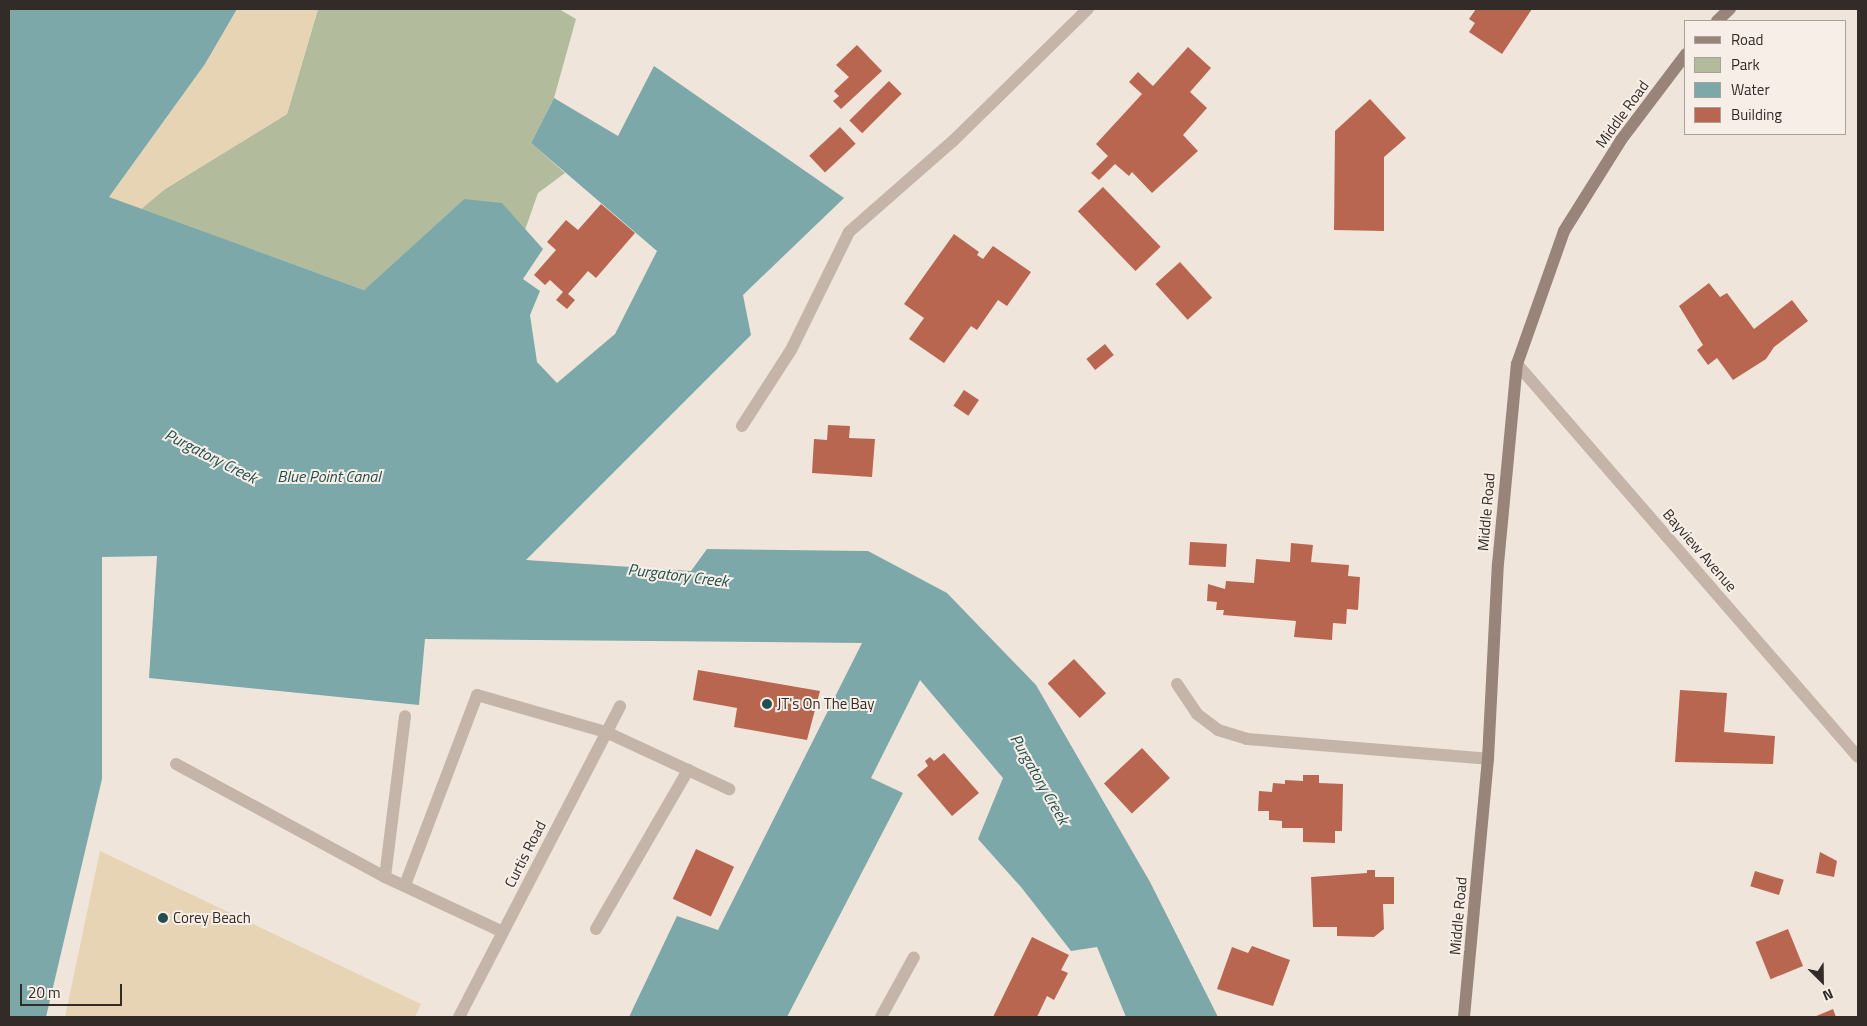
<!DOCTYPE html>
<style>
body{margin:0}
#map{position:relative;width:1867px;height:1026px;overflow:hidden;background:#efe5db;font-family:"Titillium Web",sans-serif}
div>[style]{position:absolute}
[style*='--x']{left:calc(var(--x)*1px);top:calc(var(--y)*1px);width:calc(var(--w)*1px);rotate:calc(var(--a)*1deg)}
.green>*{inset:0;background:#b2bc9d}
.sand>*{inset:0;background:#e7d4b5}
.water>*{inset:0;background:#7da8a9}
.building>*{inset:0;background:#b8664f;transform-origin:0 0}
.lane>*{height:12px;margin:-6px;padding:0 6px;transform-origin:6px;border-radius:6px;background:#c5b5a9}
.street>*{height:12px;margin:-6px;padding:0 6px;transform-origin:6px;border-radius:6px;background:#c5b5a9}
.secondary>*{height:12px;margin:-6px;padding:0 6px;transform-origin:6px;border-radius:6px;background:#99847a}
.dots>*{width:14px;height:14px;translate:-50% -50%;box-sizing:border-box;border:2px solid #f7efe7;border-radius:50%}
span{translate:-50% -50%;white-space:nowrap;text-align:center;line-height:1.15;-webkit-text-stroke:4px #f7efe7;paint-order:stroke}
.street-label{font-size:15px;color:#332b28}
.poi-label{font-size:15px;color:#332b28}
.left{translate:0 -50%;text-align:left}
.water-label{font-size:16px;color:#224e50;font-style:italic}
.frame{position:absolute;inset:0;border:10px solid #332b28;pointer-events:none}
.legend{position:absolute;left:1684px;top:20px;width:162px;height:115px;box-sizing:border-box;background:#f7efe7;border:1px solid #a9a19b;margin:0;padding:6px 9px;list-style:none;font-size:15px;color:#332b28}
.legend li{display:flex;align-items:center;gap:10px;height:25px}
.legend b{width:25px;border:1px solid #a9a19b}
.north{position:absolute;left:1797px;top:956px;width:50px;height:50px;-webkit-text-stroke:4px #f7efe7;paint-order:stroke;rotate:157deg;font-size:14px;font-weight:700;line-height:20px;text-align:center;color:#332b28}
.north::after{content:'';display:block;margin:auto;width:18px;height:22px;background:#332b28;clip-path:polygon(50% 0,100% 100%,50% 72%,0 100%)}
.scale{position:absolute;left:20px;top:984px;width:102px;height:22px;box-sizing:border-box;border:2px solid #332b28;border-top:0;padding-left:6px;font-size:15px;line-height:18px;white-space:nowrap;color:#332b28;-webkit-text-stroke:4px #f7efe7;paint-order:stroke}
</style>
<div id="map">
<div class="green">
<i style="clip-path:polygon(318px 9px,559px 9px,576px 19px,554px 98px,531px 143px,565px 173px,538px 193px,525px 230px,464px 199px,364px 290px,141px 209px,165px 189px,287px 114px)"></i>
</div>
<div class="sand">
<i style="clip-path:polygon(237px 9px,318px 9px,287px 114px,165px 189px,141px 209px,109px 197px,205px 64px)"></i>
<i style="clip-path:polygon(100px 851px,421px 1004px,415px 1017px,65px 1017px)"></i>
</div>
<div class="water">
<i style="clip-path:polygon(9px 9px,237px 9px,205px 64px,109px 197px,364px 290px,464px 199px,502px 203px,543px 249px,523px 279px,540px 291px,530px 315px,537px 362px,557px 383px,615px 334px,657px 251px,531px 143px,554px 98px,618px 136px,654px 66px,844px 198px,743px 295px,751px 335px,526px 560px,691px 571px,707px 549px,868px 551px,947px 593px,1036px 685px,1150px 882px,1218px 1017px,1126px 1017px,1097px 947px,1071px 951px,1021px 887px,978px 839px,1003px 778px,920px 680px,871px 778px,903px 793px,787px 1017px,629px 1017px,677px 916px,718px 930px,862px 643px,425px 639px,419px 705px,149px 678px,157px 556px,102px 557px,102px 779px,46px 1017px,9px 1017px)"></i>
</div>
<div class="building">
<i style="clip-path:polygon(1476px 9px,1532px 9px,1502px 54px,1469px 32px,1475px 23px,1469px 19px)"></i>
<i style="clip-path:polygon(857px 45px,882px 71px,841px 109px,833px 101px,839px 96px,834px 91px,849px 77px,836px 65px)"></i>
<i style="clip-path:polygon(1188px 47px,1211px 68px,1190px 92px,1207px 108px,1183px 135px,1198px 151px,1152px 193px,1132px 172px,1129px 176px,1115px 164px,1099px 180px,1091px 173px,1108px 156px,1096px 144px,1142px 94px,1129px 82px,1138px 72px,1153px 86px)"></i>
<i style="left:889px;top:81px;width:18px;height:56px;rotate:45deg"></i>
<i style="clip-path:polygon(1370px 99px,1406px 138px,1384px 157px,1384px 231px,1334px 230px,1335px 131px)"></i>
<i style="left:840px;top:127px;width:23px;height:42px;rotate:47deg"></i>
<i style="left:1103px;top:187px;width:83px;height:35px;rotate:46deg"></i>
<i style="clip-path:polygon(601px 204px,635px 233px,596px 278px,588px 271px,568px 294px,575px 300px,567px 309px,556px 300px,563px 292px,550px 280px,545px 285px,534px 275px,556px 250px,547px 242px,566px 220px,578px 230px)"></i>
<i style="clip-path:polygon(954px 234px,979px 252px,977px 255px,983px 259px,993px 246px,1031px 272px,1007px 306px,998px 300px,977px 330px,971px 326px,944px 363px,909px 339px,924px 318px,904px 304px)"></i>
<i style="left:1180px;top:262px;width:48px;height:33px;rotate:48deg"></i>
<i style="clip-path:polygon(1709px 283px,1720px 297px,1727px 293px,1754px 329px,1792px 300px,1808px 321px,1774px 347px,1766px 359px,1733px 380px,1717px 358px,1708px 365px,1697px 350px,1703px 345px,1679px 306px)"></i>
<i style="left:1105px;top:344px;width:14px;height:24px;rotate:51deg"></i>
<i style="left:964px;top:390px;width:18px;height:19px;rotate:34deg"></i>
<i style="clip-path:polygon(828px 425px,850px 426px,849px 438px,875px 439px,872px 477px,812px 473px,814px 439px,827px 440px)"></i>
<i style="left:1190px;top:542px;width:37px;height:23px;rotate:3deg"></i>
<i style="clip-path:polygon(1291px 543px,1313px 545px,1311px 562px,1349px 565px,1348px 576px,1360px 577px,1358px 610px,1347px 609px,1346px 624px,1333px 623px,1332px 640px,1294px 637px,1296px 621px,1223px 615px,1224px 610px,1216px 610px,1217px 602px,1207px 601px,1208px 584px,1225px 589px,1226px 581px,1254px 583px,1256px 559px,1290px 562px)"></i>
<i style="left:1074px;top:659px;width:47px;height:36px;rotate:47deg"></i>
<i style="clip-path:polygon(698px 670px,820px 691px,807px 740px,734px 727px,737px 708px,693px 700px)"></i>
<i style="clip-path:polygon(1680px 690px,1727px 693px,1724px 732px,1775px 736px,1773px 764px,1675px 762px)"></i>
<i style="left:1142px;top:748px;width:41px;height:52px;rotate:47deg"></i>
<i style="clip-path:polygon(944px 753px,979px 793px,952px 816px,917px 775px,928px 766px,925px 761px,930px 757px,934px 761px)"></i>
<i style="clip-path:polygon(1303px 775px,1319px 775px,1319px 783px,1343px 784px,1342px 831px,1335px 831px,1335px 843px,1303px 842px,1303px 828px,1282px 828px,1282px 821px,1269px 820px,1269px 811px,1258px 811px,1259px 791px,1272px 792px,1273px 783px,1285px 784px,1285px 780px,1303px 781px)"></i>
<i style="left:696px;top:849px;width:42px;height:55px;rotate:25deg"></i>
<i style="clip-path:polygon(1820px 852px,1837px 861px,1834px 877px,1816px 873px)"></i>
<i style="clip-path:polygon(1367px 870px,1375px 870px,1375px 877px,1394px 877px,1394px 904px,1383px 904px,1384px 929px,1374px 937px,1337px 936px,1337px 927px,1313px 927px,1311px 877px,1367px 873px)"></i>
<i style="left:1755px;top:871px;width:30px;height:16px;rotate:17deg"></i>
<i style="left:1788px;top:929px;width:40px;height:35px;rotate:68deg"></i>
<i style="clip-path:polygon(1032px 937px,1069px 955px,1061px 970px,1068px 973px,1054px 1000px,1047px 996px,1037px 1017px,993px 1017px)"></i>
<i style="clip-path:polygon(1252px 946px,1290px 960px,1273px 1006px,1217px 989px,1232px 947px,1248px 953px)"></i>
<i style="clip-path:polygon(1833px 1009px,1836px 1017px,1814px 1017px)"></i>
</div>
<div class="lane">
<i style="--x:742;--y:426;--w:90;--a:-57.2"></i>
<i style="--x:791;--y:350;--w:131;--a:-63.8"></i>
<i style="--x:849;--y:232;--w:138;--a:-41.2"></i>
<i style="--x:953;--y:141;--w:189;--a:-44.4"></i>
<i style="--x:176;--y:764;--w:238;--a:28.4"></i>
<i style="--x:385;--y:877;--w:130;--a:25"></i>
<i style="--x:385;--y:877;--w:162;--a:-82.9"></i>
<i style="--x:405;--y:885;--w:203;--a:-69.2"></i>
<i style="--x:477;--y:695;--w:134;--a:16"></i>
<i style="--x:606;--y:732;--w:136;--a:24.9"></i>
<i style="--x:596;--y:929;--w:184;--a:-59.9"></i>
<i style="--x:881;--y:1017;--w:68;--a:-61.2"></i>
</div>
<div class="street">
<i style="--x:1517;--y:364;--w:520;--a:49.05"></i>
<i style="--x:1177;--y:684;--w:36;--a:56"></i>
<i style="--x:1197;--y:714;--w:26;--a:37"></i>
<i style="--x:1218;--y:730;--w:30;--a:17"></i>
<i style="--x:1247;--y:739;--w:242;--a:4.7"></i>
<i style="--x:459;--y:1017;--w:350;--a:-62.6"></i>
</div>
<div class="secondary">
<i style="--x:1717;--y:21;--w:18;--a:-43"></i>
<i style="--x:1464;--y:1017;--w:259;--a:-84.7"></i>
<i style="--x:1488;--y:759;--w:195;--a:-87.1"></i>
<i style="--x:1498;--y:564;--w:201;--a:-84.6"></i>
<i style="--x:1517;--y:364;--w:141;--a:-70.5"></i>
<i style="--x:1564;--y:231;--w:107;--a:-57.9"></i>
<i style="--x:1621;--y:140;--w:108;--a:-52.9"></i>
</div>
<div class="dots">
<i style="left:767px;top:704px;background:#224e50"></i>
<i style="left:163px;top:918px;background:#224e50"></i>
</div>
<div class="street-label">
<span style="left:1622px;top:114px;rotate:-54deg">Middle Road</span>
<span style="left:1486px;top:512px;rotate:-85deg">Middle Road</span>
<span style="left:1700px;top:550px;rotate:49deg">Bayview Avenue</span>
<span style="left:525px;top:854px;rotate:-63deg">Curtis Road</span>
<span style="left:1458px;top:916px;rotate:-85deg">Middle Road</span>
</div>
<div class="poi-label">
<span class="left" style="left:777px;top:704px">JT's On The Bay</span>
<span class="left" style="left:173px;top:918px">Corey Beach</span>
</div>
<div class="water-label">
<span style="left:211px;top:456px;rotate:27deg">Purgatory Creek</span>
<span style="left:329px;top:476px">Blue Point Canal</span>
<span style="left:678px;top:575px;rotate:7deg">Purgatory Creek</span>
<span style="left:1040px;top:779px;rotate:60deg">Purgatory Creek</span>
</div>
<div class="frame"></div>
<ul class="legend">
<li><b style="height:6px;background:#99847a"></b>Road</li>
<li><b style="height:14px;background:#b2bc9d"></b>Park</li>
<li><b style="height:14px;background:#7da8a9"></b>Water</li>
<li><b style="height:14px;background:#b8664f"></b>Building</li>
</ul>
<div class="north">N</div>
<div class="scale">20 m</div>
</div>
